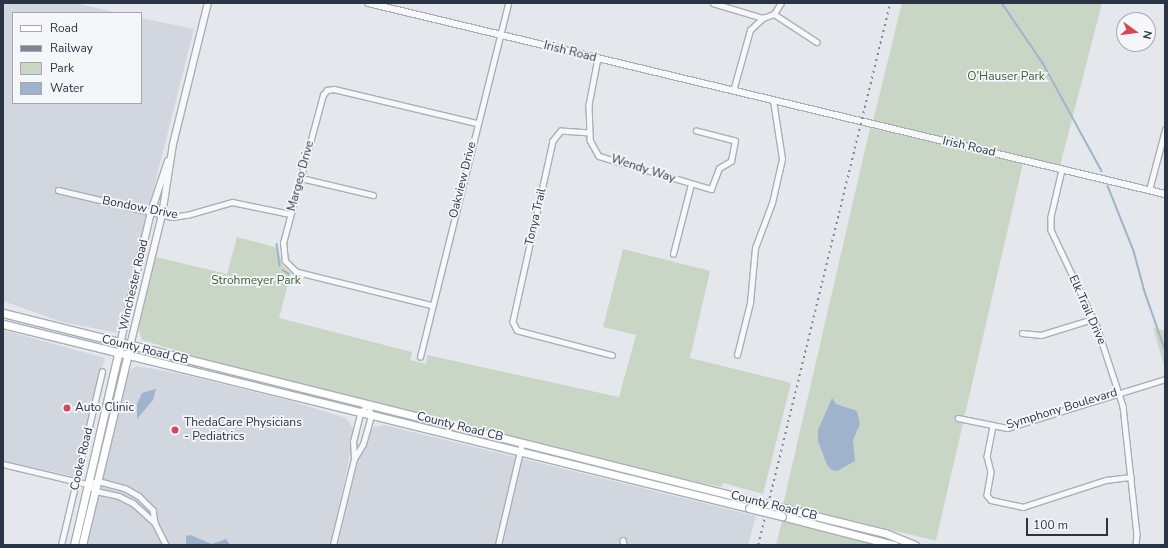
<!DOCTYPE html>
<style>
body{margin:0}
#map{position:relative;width:1168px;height:548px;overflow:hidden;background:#e4e7ec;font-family:"Nunito Sans",sans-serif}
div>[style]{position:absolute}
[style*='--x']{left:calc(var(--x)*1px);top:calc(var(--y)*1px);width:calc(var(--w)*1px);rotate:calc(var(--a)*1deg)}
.built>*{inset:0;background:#d2d6de}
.green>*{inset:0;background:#c9d6c5;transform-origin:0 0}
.water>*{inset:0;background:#9fb4cc}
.stream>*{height:1.5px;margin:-0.75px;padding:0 0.75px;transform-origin:0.75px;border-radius:0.75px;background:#9fb4cc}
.roads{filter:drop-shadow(1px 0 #a9aeb7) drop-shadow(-1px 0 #a9aeb7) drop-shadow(0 1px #a9aeb7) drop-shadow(0 -1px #a9aeb7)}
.minor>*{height:4.5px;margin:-2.25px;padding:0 2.25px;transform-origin:2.25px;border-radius:2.25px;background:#f7f8fa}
.tertiary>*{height:6px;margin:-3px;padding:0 3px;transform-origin:3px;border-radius:3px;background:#f7f8fa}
.secondary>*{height:7px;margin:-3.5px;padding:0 3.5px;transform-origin:3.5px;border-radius:3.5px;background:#fff}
.rail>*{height:1.5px;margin-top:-0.75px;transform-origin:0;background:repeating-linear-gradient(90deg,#7d8696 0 2px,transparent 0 6px)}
.bridges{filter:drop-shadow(1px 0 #a9aeb7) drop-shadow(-1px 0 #a9aeb7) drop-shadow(0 1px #a9aeb7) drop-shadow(0 -1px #a9aeb7)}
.secondary-bridge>*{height:7px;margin:-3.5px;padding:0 3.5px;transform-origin:3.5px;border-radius:3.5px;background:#fff}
.dots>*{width:11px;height:11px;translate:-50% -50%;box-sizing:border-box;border:2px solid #f4f6f9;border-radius:50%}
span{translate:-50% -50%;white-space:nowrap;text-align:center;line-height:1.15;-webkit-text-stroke:3.5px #f4f6f9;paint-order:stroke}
.street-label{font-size:12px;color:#2b3445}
.park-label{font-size:12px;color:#3f6138}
.poi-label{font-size:12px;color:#2b3445}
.left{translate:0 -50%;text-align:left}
.frame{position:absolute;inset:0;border:4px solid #2b3445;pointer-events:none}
.legend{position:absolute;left:12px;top:12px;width:130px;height:92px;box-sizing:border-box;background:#f4f6f9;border:1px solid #a4a8b1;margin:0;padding:5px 7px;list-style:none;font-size:12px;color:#2b3445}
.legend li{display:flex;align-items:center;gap:8px;height:20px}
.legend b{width:20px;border:1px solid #a4a8b1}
.north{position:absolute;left:1116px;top:12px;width:40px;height:40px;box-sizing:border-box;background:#f4f6f9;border:1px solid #a4a8b1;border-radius:50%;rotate:104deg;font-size:11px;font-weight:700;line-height:16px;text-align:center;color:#2b3445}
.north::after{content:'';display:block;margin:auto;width:14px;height:18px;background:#d1495b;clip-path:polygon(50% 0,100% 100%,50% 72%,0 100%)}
.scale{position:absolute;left:1026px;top:518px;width:82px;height:18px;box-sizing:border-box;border:2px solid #2b3445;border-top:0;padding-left:5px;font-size:12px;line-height:14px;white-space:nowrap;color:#2b3445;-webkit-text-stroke:3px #f4f6f9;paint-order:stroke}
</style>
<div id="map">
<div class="built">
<i style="clip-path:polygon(3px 3px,74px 3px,119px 13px,13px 13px,13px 103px,141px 103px,141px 18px,194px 29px,117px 333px,59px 321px,3px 301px)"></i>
<i style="clip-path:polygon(3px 330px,105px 358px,73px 476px,3px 461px)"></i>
<i style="clip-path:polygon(137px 366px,176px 373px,291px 401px,346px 418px,353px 429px,348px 465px,331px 543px,338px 544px,356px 468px,369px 432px,374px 427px,384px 425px,756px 516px,748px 545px,86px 545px,127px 377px,130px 370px)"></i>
</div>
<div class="green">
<i style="clip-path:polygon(902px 3px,1102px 3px,1060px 166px,873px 121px)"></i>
<i style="left:870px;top:128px;width:157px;height:387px;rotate:13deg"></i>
<i style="clip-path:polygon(237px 237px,278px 248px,282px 265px,291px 273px,279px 318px,412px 352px,410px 360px,426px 364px,427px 355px,619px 397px,636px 335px,603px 327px,623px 249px,710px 271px,690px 358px,791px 383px,763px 494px,723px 483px,722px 487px,701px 483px,213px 362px,142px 340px,138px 328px,156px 257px,227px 274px)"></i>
<i style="clip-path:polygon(1153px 327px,1165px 331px,1165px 369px)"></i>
<i style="clip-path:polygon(782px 521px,870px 542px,881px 545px,776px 545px)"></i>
</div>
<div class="water">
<i style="clip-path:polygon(156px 389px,153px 400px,137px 419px,137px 404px,142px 393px)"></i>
<i style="clip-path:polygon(832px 398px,836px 404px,857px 411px,860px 424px,853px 440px,855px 461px,837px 471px,832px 470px,827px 465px,818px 441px,818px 430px)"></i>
<i style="clip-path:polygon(190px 535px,212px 544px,226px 539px,230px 545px,186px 545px,186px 536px)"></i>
</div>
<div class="stream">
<i style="--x:1002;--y:3;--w:73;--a:55.7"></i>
<i style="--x:1043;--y:63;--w:123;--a:61.4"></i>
<i style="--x:1108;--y:186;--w:70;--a:68.2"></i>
<i style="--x:1134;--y:251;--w:39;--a:75"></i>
<i style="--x:1144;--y:289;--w:64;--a:70.7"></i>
<i style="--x:277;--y:244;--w:22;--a:82"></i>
<i style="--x:283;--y:270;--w:7;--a:34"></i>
</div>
<div class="roads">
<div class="minor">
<i style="--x:713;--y:3;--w:52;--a:16.7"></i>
<i style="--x:774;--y:14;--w:51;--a:33.1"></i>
<i style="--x:598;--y:58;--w:48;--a:100.8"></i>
<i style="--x:589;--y:105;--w:35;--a:88"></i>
<i style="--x:590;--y:140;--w:18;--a:61"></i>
<i style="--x:599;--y:156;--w:117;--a:16.4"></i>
<i style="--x:711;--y:189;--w:22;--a:-69"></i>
<i style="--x:719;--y:168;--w:14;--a:-30"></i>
<i style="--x:731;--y:161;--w:20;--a:-79"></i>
<i style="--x:735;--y:141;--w:40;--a:-165.6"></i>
<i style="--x:733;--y:91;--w:63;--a:-74.4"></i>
<i style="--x:750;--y:30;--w:18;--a:-43"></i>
<i style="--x:763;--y:18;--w:12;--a:-20"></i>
<i style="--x:774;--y:14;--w:13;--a:-58"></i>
<i style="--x:590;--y:133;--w:29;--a:-176"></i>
<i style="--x:561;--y:131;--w:13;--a:129"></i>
<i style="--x:553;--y:141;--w:185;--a:102.5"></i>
<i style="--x:513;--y:322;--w:9;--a:63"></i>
<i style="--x:517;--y:330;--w:3;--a:18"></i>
<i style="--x:520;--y:331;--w:95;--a:14.6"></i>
<i style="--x:1062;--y:170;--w:48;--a:103.2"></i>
<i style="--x:1051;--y:217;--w:13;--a:90"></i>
<i style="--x:1051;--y:230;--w:107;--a:64.6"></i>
<i style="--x:1097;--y:327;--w:83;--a:71.8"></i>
<i style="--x:1123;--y:406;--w:129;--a:83.8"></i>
<i style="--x:1137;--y:534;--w:11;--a:95"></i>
<i style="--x:301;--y:178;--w:74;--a:13.3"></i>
<i style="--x:58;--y:190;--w:117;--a:13.3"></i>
<i style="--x:172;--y:217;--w:15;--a:-8"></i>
<i style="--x:187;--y:215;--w:47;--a:-16.1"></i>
<i style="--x:232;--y:202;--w:59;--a:11.7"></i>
<i style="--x:1149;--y:190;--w:62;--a:-75.1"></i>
<i style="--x:673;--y:254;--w:72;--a:-75.6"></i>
<i style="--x:433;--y:306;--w:141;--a:-166.1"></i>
<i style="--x:296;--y:272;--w:16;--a:-135"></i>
<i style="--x:285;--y:261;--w:18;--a:-96"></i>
<i style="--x:283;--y:243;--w:153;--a:-74.9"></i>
<i style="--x:323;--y:95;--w:6;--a:-51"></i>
<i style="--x:327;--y:90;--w:7;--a:-8"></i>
<i style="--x:334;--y:89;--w:147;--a:13.4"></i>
<i style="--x:1022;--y:333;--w:19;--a:6"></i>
<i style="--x:1041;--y:335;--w:54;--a:-17.1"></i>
<i style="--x:737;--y:355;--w:54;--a:-76"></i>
<i style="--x:750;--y:303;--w:55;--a:-84.8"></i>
<i style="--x:755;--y:248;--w:48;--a:-69.3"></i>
<i style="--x:772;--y:203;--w:45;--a:-77.2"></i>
<i style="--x:782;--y:159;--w:59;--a:-98.8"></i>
<i style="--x:420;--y:357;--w:365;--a:-76"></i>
<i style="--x:958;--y:418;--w:50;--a:11.5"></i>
<i style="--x:1007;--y:428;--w:165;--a:-17.2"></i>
<i style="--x:993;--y:426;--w:31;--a:101"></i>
<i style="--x:987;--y:456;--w:16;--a:76"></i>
<i style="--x:991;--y:472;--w:23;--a:100"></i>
<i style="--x:987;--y:495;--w:6;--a:51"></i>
<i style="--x:991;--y:500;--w:33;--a:12"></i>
<i style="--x:1023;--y:507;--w:87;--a:-18"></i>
<i style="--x:1106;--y:480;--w:25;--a:-7"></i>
<i style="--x:354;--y:459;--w:17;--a:-93"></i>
<i style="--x:353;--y:442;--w:30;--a:-76"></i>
<i style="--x:360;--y:413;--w:12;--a:-48"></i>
<i style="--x:3;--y:464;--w:86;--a:13.4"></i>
<i style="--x:87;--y:484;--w:11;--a:-15"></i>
<i style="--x:98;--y:481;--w:28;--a:15"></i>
<i style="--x:125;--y:488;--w:16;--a:30"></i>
<i style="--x:139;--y:496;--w:20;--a:45"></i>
<i style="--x:153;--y:510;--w:13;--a:81"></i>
<i style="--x:155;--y:523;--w:25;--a:63"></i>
<i style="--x:87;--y:484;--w:11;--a:38"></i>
<i style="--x:96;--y:491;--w:24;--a:12"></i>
<i style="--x:119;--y:496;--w:16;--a:27"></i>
<i style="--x:133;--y:503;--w:30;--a:42"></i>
<i style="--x:623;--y:540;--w:5;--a:79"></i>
<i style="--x:61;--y:545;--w:178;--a:-76.7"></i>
<i style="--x:333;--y:545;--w:89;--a:-76.3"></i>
<i style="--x:354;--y:459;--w:17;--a:-59"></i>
<i style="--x:363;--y:444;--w:29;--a:-74"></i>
<i style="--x:371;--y:416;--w:12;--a:-104"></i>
<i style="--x:498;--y:545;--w:105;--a:-76.8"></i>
</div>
<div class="tertiary">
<i style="--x:368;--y:3;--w:820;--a:13.48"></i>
<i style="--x:120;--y:344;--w:136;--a:-76.8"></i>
<i style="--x:151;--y:212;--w:54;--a:-71.6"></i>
<i style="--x:130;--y:346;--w:135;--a:-76.3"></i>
<i style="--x:162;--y:215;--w:72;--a:-81.2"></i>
<i style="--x:173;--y:144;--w:145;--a:-76.1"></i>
</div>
<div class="secondary">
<i style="--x:3;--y:313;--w:771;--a:14.04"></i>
<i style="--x:3;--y:324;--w:768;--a:13.86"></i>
<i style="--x:783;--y:508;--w:105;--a:13.8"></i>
<i style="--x:885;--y:533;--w:32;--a:22"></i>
<i style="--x:782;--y:516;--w:116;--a:14.5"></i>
<i style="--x:74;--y:545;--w:200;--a:-77"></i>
<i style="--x:82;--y:545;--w:197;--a:-76.5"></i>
</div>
</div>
<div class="rail">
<i style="--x:758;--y:545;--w:558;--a:-76.31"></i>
</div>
<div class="bridges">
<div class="secondary-bridge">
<i style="--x:751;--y:500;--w:33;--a:14"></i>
<i style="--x:749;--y:508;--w:34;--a:14"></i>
</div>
</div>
<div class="dots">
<i style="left:67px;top:408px;background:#d1495b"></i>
<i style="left:175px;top:430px;background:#d1495b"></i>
</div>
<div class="street-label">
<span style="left:570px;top:52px;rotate:14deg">Irish Road</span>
<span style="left:969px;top:147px;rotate:13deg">Irish Road</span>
<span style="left:643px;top:169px;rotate:18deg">Wendy Way</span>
<span style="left:301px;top:176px;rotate:-75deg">Margeo Drive</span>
<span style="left:463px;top:180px;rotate:-76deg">Oakview Drive</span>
<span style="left:140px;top:208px;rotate:11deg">Bondow Drive</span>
<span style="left:536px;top:217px;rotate:-77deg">Tonya Trail</span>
<span style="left:134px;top:285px;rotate:-77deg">Winchester Road</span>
<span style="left:1087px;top:310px;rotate:66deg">Elk Trail Drive</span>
<span style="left:145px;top:350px;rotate:14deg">County Road CB</span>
<span style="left:1062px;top:409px;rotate:-17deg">Symphony Boulevard</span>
<span style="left:460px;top:427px;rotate:14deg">County Road CB</span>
<span style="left:82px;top:459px;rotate:-77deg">Cooke Road</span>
<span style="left:774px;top:506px;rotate:14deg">County Road CB</span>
</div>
<div class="park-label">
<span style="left:1006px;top:77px">O'Hauser Park</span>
<span style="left:256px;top:281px">Strohmeyer Park</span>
</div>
<div class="poi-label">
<span class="left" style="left:75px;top:408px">Auto Clinic</span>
<span class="left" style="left:184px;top:430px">ThedaCare Physicians<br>- Pediatrics</span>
</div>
<div class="frame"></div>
<ul class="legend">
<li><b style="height:5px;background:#fff"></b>Road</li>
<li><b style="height:5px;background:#7d8696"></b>Railway</li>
<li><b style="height:11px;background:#c9d6c5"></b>Park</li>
<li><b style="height:11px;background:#9fb4cc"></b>Water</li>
</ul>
<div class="north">N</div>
<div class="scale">100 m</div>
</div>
